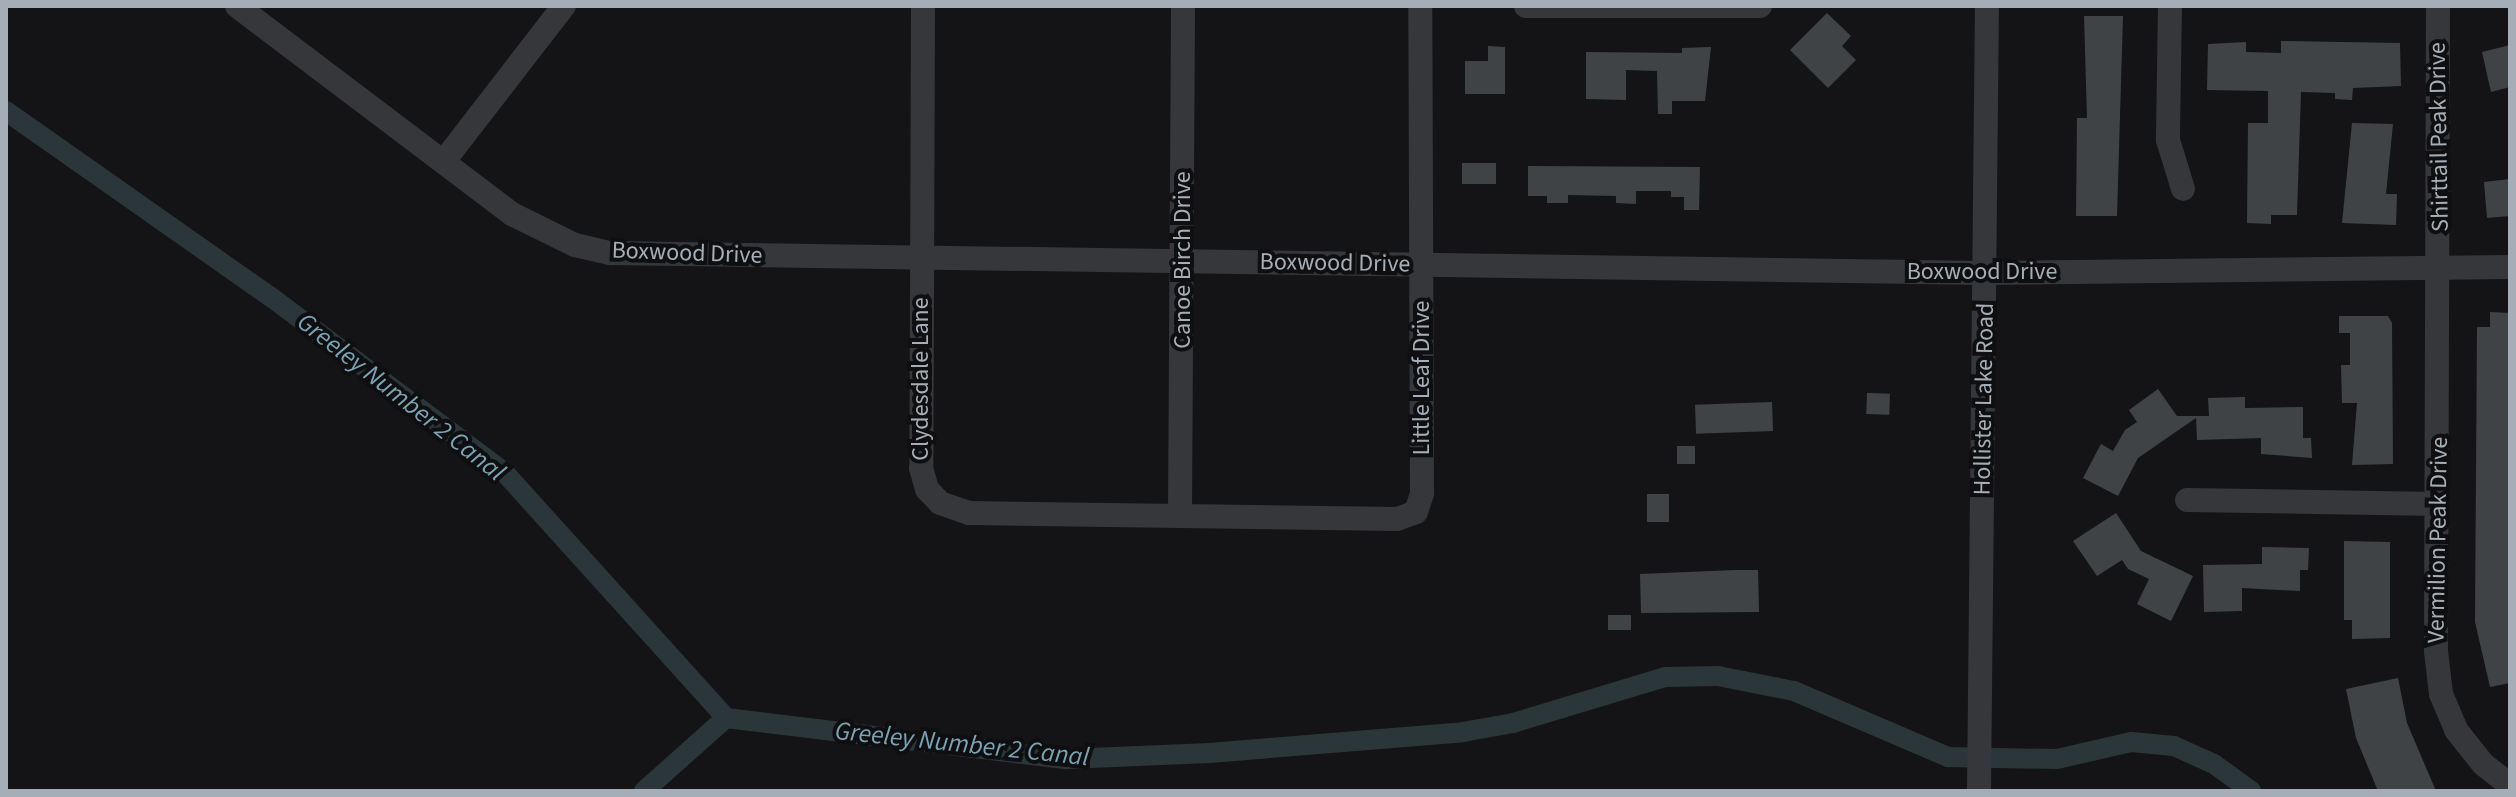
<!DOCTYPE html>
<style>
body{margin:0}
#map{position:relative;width:2516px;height:797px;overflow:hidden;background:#141416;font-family:"Source Sans 3",sans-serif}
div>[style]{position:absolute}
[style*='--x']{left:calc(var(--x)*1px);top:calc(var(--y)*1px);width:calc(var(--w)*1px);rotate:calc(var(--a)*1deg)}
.canal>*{height:20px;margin:-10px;padding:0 10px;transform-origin:10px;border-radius:10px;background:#2a363a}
.building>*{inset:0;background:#404346;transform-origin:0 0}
.minor>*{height:24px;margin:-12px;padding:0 12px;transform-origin:12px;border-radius:12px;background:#35373b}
span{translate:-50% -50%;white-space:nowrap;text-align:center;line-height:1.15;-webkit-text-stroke:8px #0f0f11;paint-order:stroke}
.street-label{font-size:24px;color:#a5aeb7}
.water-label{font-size:26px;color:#7ba3b3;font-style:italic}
.frame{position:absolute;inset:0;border:8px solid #a5aeb7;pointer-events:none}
</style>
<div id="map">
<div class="canal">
<i style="--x:6;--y:111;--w:324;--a:35.1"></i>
<i style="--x:271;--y:297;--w:291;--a:36.9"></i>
<i style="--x:504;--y:472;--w:331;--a:47.9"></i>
<i style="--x:726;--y:718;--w:343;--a:6.9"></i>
<i style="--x:1067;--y:759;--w:143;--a:-2.4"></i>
<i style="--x:1210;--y:753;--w:254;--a:-4.7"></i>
<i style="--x:1463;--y:732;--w:51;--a:-10.2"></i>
<i style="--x:1513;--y:723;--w:159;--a:-16.8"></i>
<i style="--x:1665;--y:677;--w:53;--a:-1.1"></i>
<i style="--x:1718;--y:676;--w:77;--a:11.2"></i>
<i style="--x:1794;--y:691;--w:168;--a:23.2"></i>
<i style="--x:1948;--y:757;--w:109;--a:1.1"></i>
<i style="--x:2057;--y:759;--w:76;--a:-12.9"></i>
<i style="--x:2131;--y:742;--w:43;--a:5.3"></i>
<i style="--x:2174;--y:746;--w:44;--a:24.2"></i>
<i style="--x:2214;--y:764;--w:46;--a:36.1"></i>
<i style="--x:644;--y:791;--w:110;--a:-41.7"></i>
</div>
<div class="building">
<i style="clip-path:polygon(1827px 13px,1851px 36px,1842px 46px,1856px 60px,1828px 88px,1790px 50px)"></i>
<i style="clip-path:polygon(2084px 16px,2123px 16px,2117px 216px,2076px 216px,2077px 118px,2087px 118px)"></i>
<i style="clip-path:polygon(2281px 41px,2400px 43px,2401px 86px,2353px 88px,2352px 100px,2335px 99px,2335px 93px,2301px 92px,2297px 215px,2271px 215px,2271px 224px,2247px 223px,2248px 123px,2268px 123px,2268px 91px,2207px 90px,2208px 44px,2246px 42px,2246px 52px,2281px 53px)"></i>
<i style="clip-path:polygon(2510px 45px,2510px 87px,2491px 92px,2482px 52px)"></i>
<i style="clip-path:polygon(1488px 46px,1505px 47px,1505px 94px,1465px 94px,1465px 61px,1488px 61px)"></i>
<i style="clip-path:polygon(1711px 47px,1705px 101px,1672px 101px,1672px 114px,1658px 114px,1657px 71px,1626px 70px,1626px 100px,1586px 99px,1586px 52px,1682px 53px,1682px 48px)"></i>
<i style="clip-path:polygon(2352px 123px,2393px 124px,2386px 194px,2397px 194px,2396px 225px,2342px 223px)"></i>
<i style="left:1462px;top:163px;width:34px;height:21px"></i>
<i style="clip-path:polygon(1528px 166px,1700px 167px,1699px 210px,1684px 210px,1684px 197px,1671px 197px,1671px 191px,1636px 191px,1636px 204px,1616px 203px,1616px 196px,1568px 195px,1568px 203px,1547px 203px,1547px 196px,1528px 196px)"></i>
<i style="clip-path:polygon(2510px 179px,2510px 216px,2487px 218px,2484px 182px)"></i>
<i style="clip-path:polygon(2490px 312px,2510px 313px,2510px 683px,2490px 687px,2475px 622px,2477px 327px,2490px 327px)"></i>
<i style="clip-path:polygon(2339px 316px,2388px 316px,2392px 323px,2393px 464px,2352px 465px,2357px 403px,2342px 403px,2341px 365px,2350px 365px,2350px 333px,2339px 333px)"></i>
<i style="clip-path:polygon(2158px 389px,2177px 416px,2209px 416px,2208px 398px,2245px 397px,2245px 408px,2303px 407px,2303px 438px,2311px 438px,2312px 458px,2261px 454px,2261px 438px,2197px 440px,2196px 418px,2138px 458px,2118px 496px,2083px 478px,2101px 444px,2113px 451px,2125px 430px,2137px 422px,2129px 410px)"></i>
<i style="left:1867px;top:393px;width:23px;height:21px;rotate:2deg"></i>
<i style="left:1772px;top:402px;width:29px;height:77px;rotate:88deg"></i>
<i style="left:1677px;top:446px;width:18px;height:18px"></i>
<i style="left:1647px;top:494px;width:22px;height:28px"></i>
<i style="clip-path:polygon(2116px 513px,2141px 551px,2193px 576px,2171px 621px,2137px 604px,2149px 579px,2128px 569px,2122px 560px,2097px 576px,2073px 541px)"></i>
<i style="clip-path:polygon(2344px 541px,2390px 542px,2390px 638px,2352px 639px,2352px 620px,2344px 620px)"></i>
<i style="clip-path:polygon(2262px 547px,2309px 548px,2308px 570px,2300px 570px,2300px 591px,2242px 588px,2242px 611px,2204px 612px,2203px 565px,2262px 564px)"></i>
<i style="clip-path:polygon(1735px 570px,1758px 570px,1759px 612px,1641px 613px,1640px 574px)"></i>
<i style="left:1631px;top:615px;width:15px;height:23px;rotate:90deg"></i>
<i style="clip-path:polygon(2398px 678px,2407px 723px,2436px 791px,2378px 791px,2356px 738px,2346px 689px)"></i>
</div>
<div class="minor">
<i style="--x:237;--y:6;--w:345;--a:37.1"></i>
<i style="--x:512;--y:214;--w:70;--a:26.2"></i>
<i style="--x:575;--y:245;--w:37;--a:13"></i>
<i style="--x:611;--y:253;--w:1374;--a:0.83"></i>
<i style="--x:1985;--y:273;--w:525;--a:-0.65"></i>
<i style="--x:923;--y:6;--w:462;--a:90.2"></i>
<i style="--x:921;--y:468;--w:22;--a:74"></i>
<i style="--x:927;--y:489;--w:19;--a:47"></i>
<i style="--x:940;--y:503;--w:31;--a:19"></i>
<i style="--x:969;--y:513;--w:428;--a:0.8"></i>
<i style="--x:1397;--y:519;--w:20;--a:-20"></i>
<i style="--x:1416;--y:512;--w:20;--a:-72"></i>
<i style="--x:1422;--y:493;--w:487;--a:-90.2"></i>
<i style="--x:1526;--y:6;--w:234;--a:0"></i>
<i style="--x:2170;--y:6;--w:134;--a:90.9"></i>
<i style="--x:2168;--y:140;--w:51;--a:73"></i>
<i style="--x:2438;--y:6;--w:645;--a:90.18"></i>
<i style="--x:2436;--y:651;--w:43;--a:83.4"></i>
<i style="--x:2441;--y:694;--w:39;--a:67"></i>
<i style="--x:2456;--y:730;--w:43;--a:51.5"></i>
<i style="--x:2483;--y:764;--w:34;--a:38"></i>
<i style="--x:444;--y:161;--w:196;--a:-52.3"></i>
<i style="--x:2187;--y:500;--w:251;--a:0.9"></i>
<i style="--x:1180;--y:514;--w:508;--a:-89.66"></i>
<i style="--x:1979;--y:791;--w:785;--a:-89.42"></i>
</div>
<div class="street-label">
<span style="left:2439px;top:137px;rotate:-91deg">Shirttail Peak Drive</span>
<span style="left:687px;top:253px;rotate:2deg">Boxwood Drive</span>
<span style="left:1183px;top:260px;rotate:-90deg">Canoe Birch Drive</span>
<span style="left:1335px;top:263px;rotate:1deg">Boxwood Drive</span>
<span style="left:1982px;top:272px">Boxwood Drive</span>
<span style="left:1422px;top:378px;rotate:-90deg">Little Leaf Drive</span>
<span style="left:921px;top:379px;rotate:-90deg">Clydesdale Lane</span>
<span style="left:1984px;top:399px;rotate:-89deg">Hollister Lake Road</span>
<span style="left:2438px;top:540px;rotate:-89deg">Vermilion Peak Drive</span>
</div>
<div class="water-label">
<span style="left:401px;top:397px;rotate:38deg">Greeley Number 2 Canal</span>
<span style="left:962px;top:744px;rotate:6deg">Greeley Number 2 Canal</span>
</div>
<div class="frame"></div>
</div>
